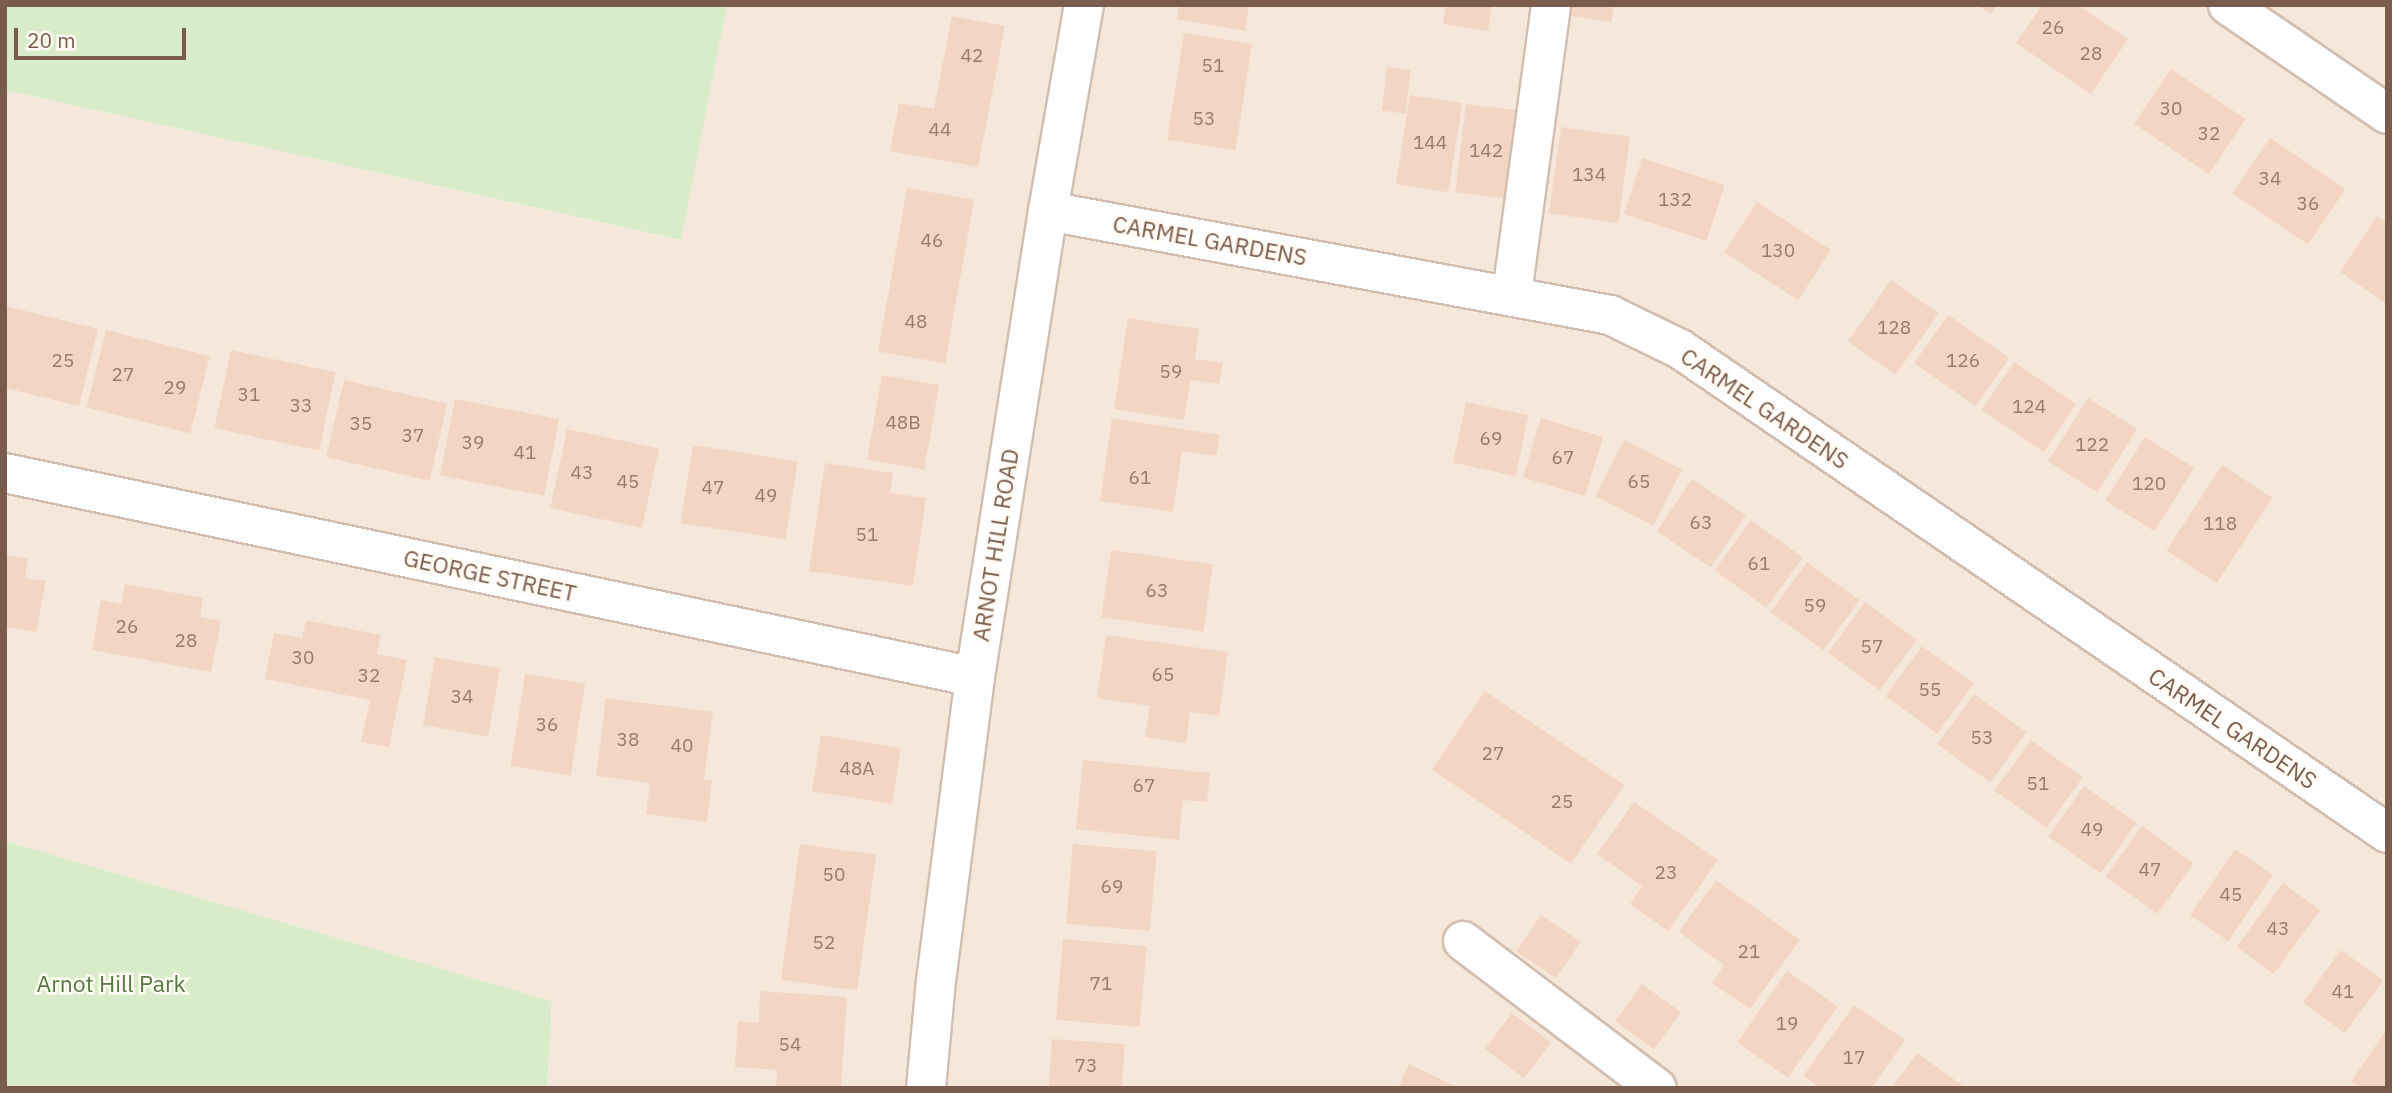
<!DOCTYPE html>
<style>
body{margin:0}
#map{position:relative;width:2392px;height:1093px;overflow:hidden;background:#fdf6ec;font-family:"IBM Plex Sans",sans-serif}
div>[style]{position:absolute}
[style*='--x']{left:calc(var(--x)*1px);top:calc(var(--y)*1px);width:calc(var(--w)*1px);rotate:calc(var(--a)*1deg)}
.residential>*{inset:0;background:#f5e8da}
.green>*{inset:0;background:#d8ecc9}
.building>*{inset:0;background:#f3d5c3;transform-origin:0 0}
.roads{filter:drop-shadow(2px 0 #d1beb0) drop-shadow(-2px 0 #d1beb0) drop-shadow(0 2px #d1beb0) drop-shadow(0 -2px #d1beb0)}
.minor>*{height:38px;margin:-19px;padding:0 19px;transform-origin:19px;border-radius:19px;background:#fff}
span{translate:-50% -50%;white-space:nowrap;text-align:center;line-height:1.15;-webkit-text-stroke:5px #fffaf3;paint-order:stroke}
.number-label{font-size:19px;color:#987a6a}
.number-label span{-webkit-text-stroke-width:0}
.street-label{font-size:23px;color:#7a5c4d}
.park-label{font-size:23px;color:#537a41}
.frame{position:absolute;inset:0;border:7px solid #7a5c4d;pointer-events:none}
.scale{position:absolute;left:14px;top:28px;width:172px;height:32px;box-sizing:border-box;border:4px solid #7a5c4d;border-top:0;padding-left:9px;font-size:21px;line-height:24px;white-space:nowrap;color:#7a5c4d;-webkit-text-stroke:5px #fffaf3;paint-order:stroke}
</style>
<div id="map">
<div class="residential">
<i style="clip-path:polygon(727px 5px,2387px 5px,2387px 1088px,547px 1088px,552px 1001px,5px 841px,5px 90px,680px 240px)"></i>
</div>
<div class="green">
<i style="clip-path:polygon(5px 5px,727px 5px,681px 240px,5px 90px)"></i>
<i style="clip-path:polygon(5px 841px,552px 1001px,547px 1088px,5px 1088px)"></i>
</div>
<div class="building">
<i style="clip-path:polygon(1179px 5px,1249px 5px,1245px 31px,1177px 19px)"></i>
<i style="clip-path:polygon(1446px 5px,1492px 5px,1488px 31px,1443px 24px)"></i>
<i style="clip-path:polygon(1568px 5px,1614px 5px,1611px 22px,1566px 15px)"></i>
<i style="clip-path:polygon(1977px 5px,1997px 5px,1991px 14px)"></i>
<i style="clip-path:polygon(2042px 5px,2078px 5px,2128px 39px,2091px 94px,2016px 43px)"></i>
<i style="clip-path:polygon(952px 16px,1005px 26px,978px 167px,890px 151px,899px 103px,934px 109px)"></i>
<i style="left:1184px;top:33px;width:69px;height:108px;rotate:9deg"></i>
<i style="left:1387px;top:67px;width:24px;height:44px;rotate:7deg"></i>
<i style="left:2171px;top:69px;width:90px;height:66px;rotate:34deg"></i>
<i style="left:1410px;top:95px;width:53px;height:90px;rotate:9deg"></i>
<i style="left:1466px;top:104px;width:52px;height:89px;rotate:7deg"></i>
<i style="left:1561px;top:127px;width:70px;height:87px;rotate:8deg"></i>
<i style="left:2270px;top:138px;width:91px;height:67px;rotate:34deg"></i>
<i style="left:1642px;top:158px;width:87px;height:59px;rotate:18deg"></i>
<i style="left:907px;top:188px;width:68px;height:166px;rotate:10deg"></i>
<i style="left:1757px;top:202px;width:88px;height:60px;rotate:33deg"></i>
<i style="clip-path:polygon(2377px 216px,2387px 223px,2387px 304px,2340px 272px)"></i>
<i style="left:1891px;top:280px;width:58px;height:75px;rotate:35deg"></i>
<i style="clip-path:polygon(5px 306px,98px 329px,79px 406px,5px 388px)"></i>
<i style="left:1948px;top:315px;width:75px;height:59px;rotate:35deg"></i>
<i style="clip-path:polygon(1128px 318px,1199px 329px,1195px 359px,1223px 363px,1219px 384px,1191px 380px,1184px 420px,1114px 409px)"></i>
<i style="left:106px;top:330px;width:107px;height:80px;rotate:14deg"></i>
<i style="left:231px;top:350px;width:107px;height:80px;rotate:12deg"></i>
<i style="left:2014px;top:362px;width:75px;height:58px;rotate:34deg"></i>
<i style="left:882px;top:375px;width:58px;height:86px;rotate:10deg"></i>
<i style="left:344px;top:380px;width:106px;height:79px;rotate:13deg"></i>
<i style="left:2088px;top:398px;width:58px;height:75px;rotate:32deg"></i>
<i style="left:455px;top:399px;width:106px;height:78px;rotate:11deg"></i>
<i style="left:1466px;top:402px;width:64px;height:62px;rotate:12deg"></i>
<i style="clip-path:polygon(1112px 418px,1220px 435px,1216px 456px,1182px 451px,1173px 512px,1100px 501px)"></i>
<i style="left:1541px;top:418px;width:65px;height:62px;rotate:17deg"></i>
<i style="left:567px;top:429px;width:94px;height:81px;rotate:12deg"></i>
<i style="left:2145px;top:437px;width:58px;height:75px;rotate:32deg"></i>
<i style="left:1624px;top:440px;width:65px;height:63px;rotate:27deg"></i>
<i style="left:693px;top:445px;width:106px;height:79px;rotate:9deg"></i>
<i style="clip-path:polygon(825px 463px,893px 473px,890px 493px,926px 498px,913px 586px,809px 571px)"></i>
<i style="left:2222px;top:465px;width:60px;height:102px;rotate:33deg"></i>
<i style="left:1692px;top:479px;width:65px;height:63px;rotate:34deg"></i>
<i style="left:1751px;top:520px;width:64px;height:62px;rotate:36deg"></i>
<i style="left:1111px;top:550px;width:103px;height:68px;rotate:8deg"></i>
<i style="clip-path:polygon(5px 555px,28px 559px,25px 578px,46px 581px,36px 632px,5px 627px)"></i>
<i style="left:1807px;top:562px;width:65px;height:62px;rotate:36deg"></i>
<i style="clip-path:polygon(125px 584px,203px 598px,200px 617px,221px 621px,211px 672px,92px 650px,101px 600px,121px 604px)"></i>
<i style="left:1865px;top:602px;width:64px;height:63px;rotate:36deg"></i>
<i style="clip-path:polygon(306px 620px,381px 635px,377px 654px,407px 660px,389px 747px,361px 742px,370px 700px,265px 679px,274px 633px,302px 638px)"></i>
<i style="clip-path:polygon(1106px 635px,1228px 652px,1219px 716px,1190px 712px,1186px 743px,1145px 737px,1150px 706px,1097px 698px)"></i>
<i style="left:1922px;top:646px;width:64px;height:62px;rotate:36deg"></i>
<i style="left:435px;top:657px;width:66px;height:69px;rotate:10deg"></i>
<i style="left:525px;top:674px;width:61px;height:93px;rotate:9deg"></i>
<i style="left:1485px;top:691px;width:168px;height:95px;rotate:34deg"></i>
<i style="left:1974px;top:694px;width:65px;height:62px;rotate:36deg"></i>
<i style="clip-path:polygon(606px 698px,713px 712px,704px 780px,712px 780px,707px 822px,646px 814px,650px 783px,596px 776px)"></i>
<i style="left:821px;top:735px;width:81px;height:57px;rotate:9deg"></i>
<i style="left:2031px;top:740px;width:64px;height:62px;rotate:36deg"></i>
<i style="clip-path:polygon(1083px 760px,1210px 773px,1207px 802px,1183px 800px,1179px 840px,1076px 829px)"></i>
<i style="left:2084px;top:786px;width:64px;height:62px;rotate:35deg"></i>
<i style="clip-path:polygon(1634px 802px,1718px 860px,1668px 931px,1630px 904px,1642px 886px,1597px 854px)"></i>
<i style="left:2142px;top:826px;width:64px;height:62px;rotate:36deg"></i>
<i style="left:800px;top:844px;width:77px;height:137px;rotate:8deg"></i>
<i style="left:1073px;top:844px;width:84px;height:80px;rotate:5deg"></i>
<i style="left:2235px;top:849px;width:46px;height:80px;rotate:34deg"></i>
<i style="clip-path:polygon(1716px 880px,1800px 940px,1750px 1009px,1712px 983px,1724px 965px,1679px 932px)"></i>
<i style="left:2283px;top:883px;width:46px;height:79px;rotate:36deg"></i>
<i style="left:1541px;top:915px;width:48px;height:44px;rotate:34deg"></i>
<i style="left:1063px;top:939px;width:84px;height:81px;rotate:5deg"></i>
<i style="left:2341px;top:950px;width:52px;height:65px;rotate:36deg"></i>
<i style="left:1787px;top:971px;width:62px;height:87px;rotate:35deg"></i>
<i style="left:1642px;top:984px;width:48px;height:46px;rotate:36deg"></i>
<i style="clip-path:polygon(760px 991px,847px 997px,841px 1088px,776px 1088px,777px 1070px,735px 1067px,738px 1021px,759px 1023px)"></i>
<i style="clip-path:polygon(1854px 1005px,1905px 1040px,1872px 1088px,1820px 1088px,1803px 1076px)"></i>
<i style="left:1512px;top:1013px;width:49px;height:45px;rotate:37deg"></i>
<i style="clip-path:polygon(2387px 1029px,2387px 1088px,2360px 1088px,2351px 1082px)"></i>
<i style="left:1052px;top:1039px;width:73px;height:49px;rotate:4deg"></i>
<i style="clip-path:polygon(1917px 1053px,1966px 1088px,1892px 1088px)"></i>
<i style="clip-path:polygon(1409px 1064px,1459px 1088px,1398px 1088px)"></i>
</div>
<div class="roads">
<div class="minor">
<i style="--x:2228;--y:5;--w:193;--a:34.4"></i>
<i style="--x:1048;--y:211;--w:572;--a:10.48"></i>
<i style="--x:1610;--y:315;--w:78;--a:25.9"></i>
<i style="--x:1680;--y:349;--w:857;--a:34.39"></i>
<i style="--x:1512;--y:294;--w:292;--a:-82.3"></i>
<i style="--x:5;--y:473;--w:991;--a:11.88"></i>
<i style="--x:1463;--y:941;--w:243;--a:37.2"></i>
<i style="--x:926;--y:1088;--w:107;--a:-84.7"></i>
<i style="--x:936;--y:981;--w:306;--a:-82.7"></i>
<i style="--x:975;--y:677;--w:472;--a:-81.1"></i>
<i style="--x:1048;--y:211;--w:209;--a:-80.1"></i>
</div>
</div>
<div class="number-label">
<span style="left:2053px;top:28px">26</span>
<span style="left:2091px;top:54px">28</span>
<span style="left:972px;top:56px">42</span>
<span style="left:1213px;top:66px">51</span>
<span style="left:2171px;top:109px">30</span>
<span style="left:1204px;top:119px">53</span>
<span style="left:940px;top:130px">44</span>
<span style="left:2209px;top:134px">32</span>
<span style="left:1430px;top:143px">144</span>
<span style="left:1486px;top:151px">142</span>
<span style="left:1589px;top:175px">134</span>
<span style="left:2270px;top:179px">34</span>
<span style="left:1675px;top:200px">132</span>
<span style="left:2308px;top:204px">36</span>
<span style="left:932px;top:241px">46</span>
<span style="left:1778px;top:251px">130</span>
<span style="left:916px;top:322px">48</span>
<span style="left:1894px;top:328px">128</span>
<span style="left:63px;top:361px">25</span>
<span style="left:1963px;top:361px">126</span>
<span style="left:1171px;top:372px">59</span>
<span style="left:123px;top:375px">27</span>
<span style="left:175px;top:388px">29</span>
<span style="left:249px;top:395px">31</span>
<span style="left:301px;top:406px">33</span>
<span style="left:2029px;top:407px">124</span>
<span style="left:903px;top:423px">48B</span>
<span style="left:361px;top:424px">35</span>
<span style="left:413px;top:436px">37</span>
<span style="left:1491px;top:439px">69</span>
<span style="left:473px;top:443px">39</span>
<span style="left:2092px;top:445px">122</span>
<span style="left:525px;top:453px">41</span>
<span style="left:1563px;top:458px">67</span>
<span style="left:582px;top:473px">43</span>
<span style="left:1140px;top:478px">61</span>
<span style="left:628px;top:482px">45</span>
<span style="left:1639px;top:482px">65</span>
<span style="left:2149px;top:484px">120</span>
<span style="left:713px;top:488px">47</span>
<span style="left:766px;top:496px">49</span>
<span style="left:1701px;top:523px">63</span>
<span style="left:2220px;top:524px">118</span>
<span style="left:867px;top:535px">51</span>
<span style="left:1759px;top:564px">61</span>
<span style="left:1157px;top:591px">63</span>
<span style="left:1815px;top:606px">59</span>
<span style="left:127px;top:627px">26</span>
<span style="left:186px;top:641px">28</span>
<span style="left:1872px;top:647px">57</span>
<span style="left:303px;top:658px">30</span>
<span style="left:1163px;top:675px">65</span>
<span style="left:369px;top:676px">32</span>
<span style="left:1930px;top:690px">55</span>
<span style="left:462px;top:697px">34</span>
<span style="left:547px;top:725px">36</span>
<span style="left:1982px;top:738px">53</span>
<span style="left:628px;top:740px">38</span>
<span style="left:682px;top:746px">40</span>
<span style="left:1493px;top:754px">27</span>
<span style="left:857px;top:769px">48A</span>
<span style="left:2038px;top:784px">51</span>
<span style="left:1144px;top:786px">67</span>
<span style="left:1562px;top:802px">25</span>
<span style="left:2092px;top:830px">49</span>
<span style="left:2150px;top:870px">47</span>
<span style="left:1666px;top:873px">23</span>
<span style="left:834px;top:875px">50</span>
<span style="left:1112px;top:887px">69</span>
<span style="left:2231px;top:895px">45</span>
<span style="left:2278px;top:929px">43</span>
<span style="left:824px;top:943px">52</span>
<span style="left:1749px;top:952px">21</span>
<span style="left:1101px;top:984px">71</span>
<span style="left:2343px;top:992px">41</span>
<span style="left:1787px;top:1024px">19</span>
<span style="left:790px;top:1045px">54</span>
<span style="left:1854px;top:1058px">17</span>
<span style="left:1086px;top:1066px">73</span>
</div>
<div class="street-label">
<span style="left:1210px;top:240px;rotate:10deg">CARMEL GARDENS</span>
<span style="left:1765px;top:408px;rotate:34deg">CARMEL GARDENS</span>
<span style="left:995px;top:545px;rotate:-81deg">ARNOT HILL ROAD</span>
<span style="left:490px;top:575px;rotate:12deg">GEORGE STREET</span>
<span style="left:2233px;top:728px;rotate:34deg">CARMEL GARDENS</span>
</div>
<div class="park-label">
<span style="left:111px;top:983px">Arnot Hill Park</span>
</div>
<div class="frame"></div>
<div class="scale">20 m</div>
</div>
